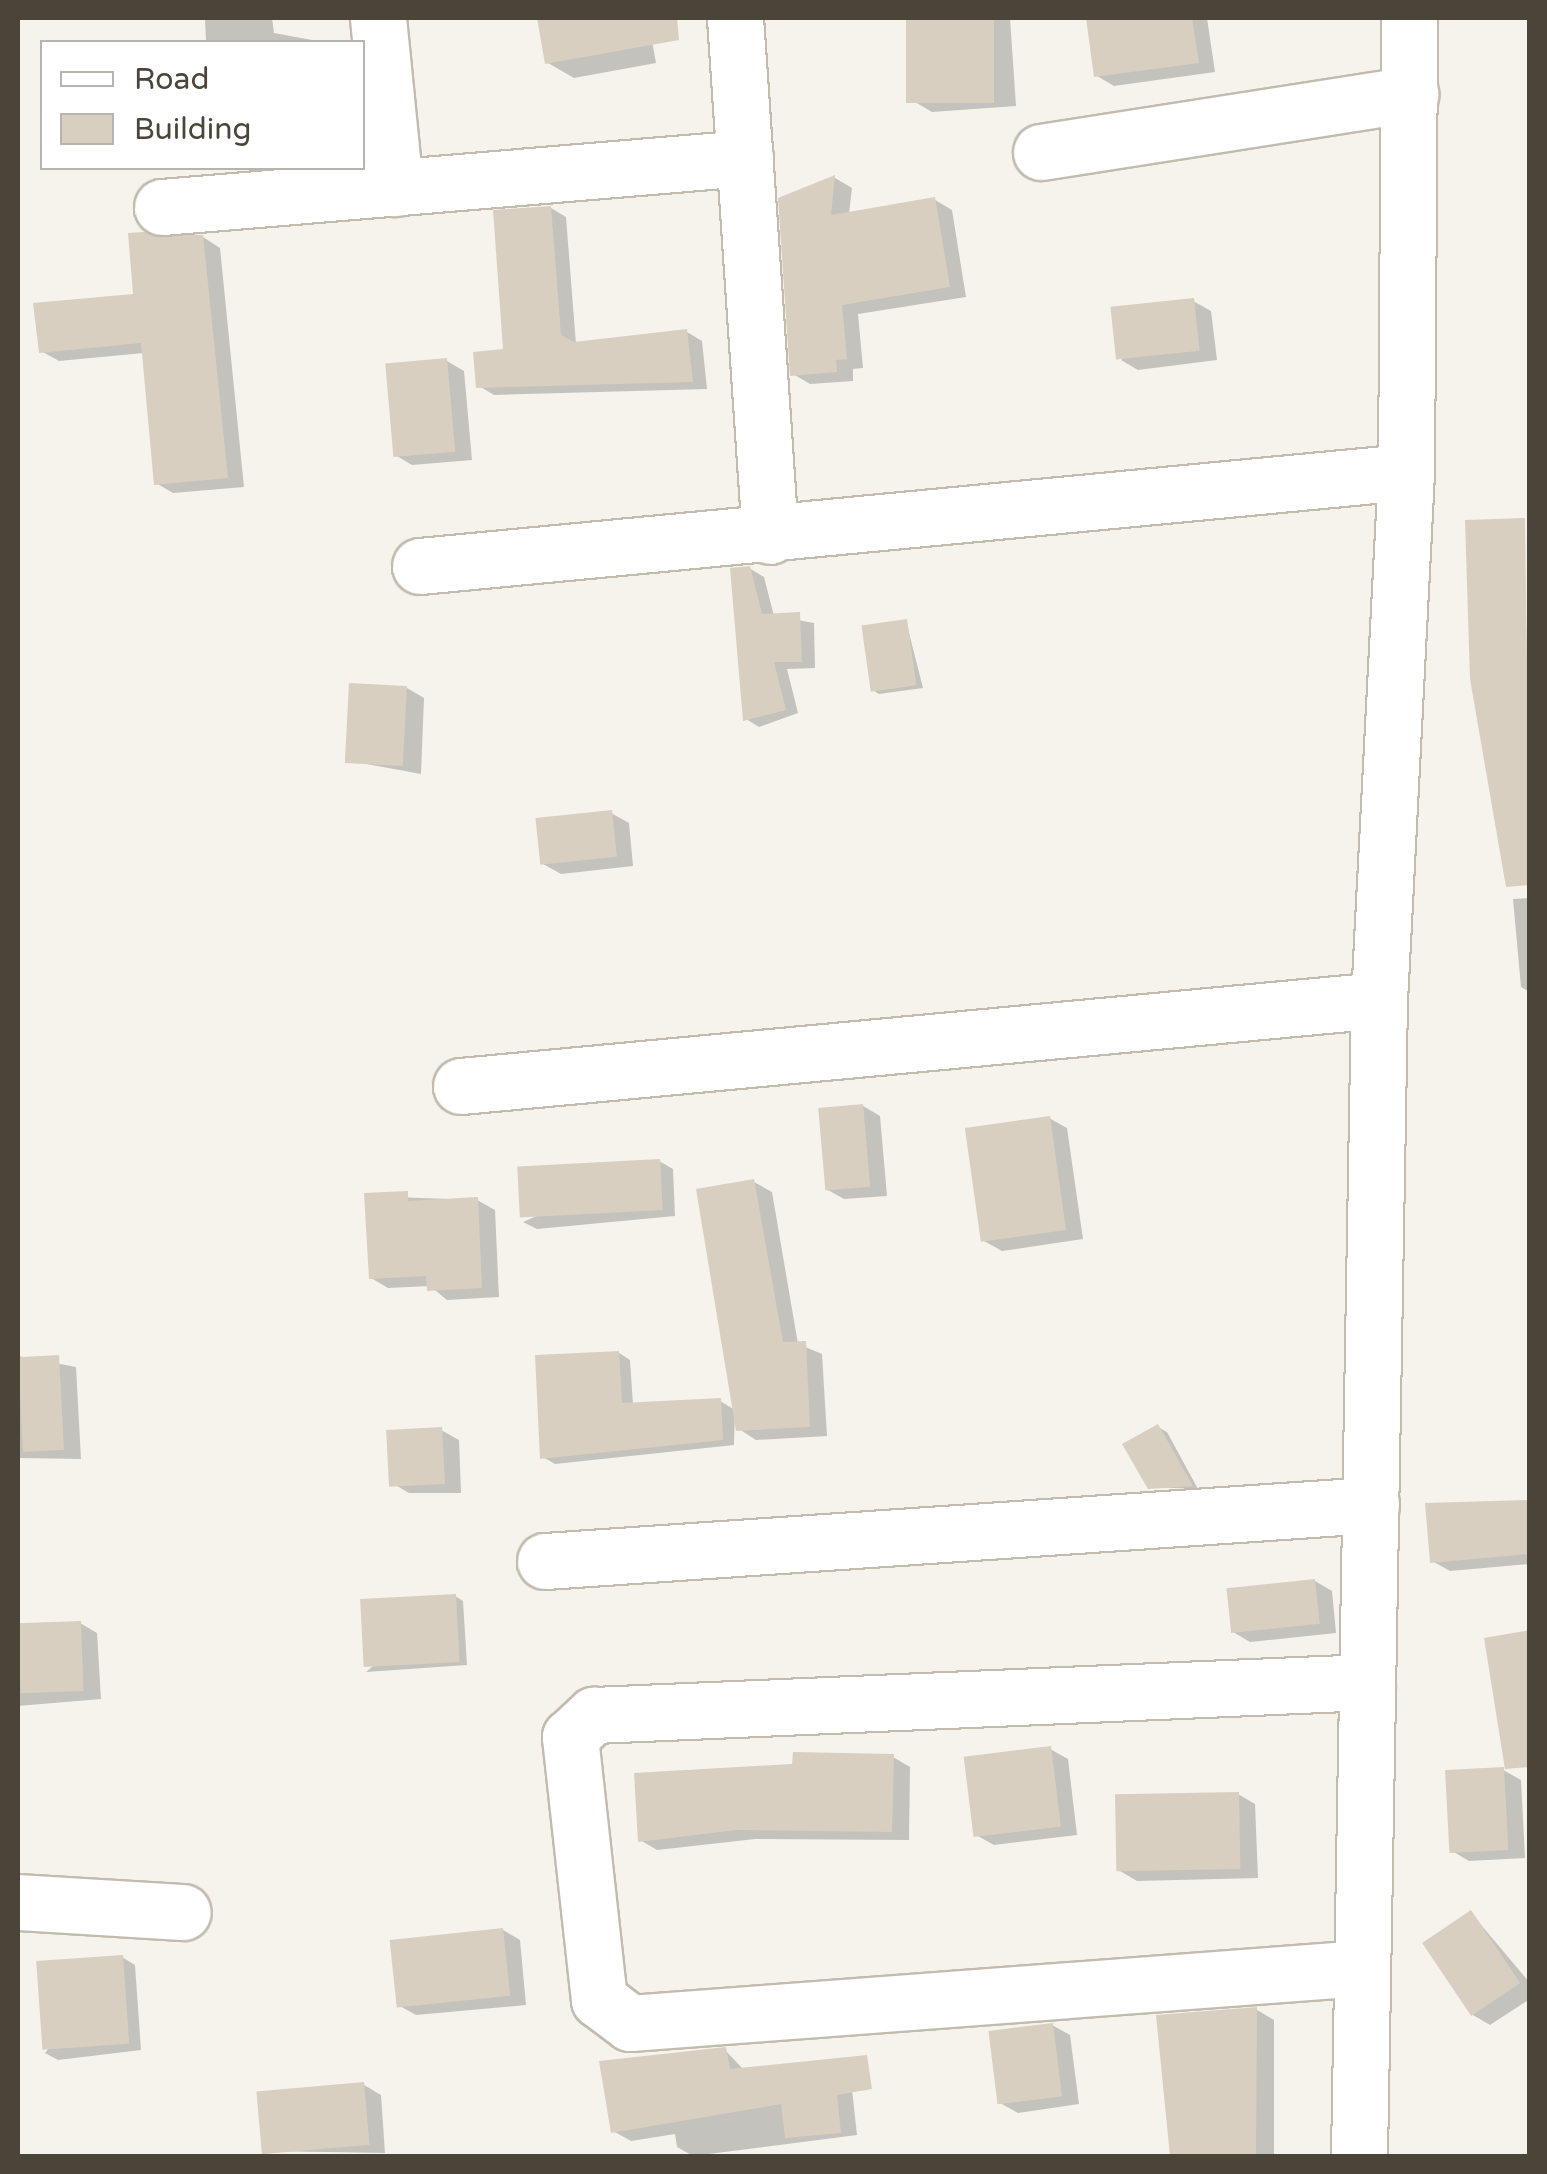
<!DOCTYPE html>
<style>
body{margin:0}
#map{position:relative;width:1547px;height:2174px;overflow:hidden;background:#f6f3ec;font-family:"Varela Round",sans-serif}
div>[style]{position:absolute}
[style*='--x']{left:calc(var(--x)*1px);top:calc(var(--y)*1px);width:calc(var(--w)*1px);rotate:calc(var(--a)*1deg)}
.shadow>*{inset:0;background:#0003}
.building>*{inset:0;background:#d8cfc1;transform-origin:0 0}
.roads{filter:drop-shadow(2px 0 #c2bbae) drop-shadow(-2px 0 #c2bbae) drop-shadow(0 2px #c2bbae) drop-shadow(0 -2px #c2bbae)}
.minor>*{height:55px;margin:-27.5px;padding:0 27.5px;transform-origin:27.5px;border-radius:27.5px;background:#fff}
span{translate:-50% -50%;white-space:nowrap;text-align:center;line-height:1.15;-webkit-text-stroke:10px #fff;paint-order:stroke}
.frame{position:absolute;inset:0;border:20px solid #4b4439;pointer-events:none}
.legend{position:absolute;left:40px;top:40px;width:325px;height:130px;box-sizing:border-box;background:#fff;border:2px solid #b7b4b0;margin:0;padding:12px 18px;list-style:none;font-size:30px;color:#4b4439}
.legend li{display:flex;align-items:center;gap:20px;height:50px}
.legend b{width:50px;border:2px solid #b7b4b0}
</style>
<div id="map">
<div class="shadow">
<i style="clip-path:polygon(205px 18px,272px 18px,274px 33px,323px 42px,206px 42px)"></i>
<i style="clip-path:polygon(539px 18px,648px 18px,656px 63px,574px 78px,548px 63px)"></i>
<i style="clip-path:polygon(909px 18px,1010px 18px,1016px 106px,932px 112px,915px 102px)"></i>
<i style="clip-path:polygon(1207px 18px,1215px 72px,1114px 86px,1097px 76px,1088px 19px)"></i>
<i style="clip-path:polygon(835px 178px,852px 188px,849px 214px,935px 200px,952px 210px,966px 297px,858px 314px,863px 368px,853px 369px,853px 381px,810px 384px,793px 374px,781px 200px)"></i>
<i style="clip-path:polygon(551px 208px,566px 217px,576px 344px,687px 332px,702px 341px,707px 389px,494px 395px,479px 386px,505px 352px)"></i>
<i style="clip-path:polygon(203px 237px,220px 248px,244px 487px,173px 493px,156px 483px,144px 353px,59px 361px,41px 351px,136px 296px)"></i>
<i style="clip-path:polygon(1193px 301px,1211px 311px,1217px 360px,1138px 370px,1121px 360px)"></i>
<i style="clip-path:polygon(447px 361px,464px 371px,472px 460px,412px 465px,395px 455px)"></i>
<i style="clip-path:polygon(1524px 521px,1530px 825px,1514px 828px)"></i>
<i style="clip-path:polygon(749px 568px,764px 577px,774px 616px,814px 623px,815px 668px,787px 669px,798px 713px,759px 727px,746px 719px)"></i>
<i style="clip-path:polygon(906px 621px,923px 688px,879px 694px,871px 689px)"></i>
<i style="clip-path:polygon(407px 688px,424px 698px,421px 774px,350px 761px)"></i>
<i style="clip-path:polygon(611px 813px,629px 823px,633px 866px,561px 874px,543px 864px)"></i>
<i style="clip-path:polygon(1530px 898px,1530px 992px,1521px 987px,1513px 899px)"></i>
<i style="clip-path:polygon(863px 1106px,880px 1116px,887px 1196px,844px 1199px,826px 1189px)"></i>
<i style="clip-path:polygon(1049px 1118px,1067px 1128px,1083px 1239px,1002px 1251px,984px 1241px)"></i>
<i style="clip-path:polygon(659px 1161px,673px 1169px,675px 1216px,537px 1229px,523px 1222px)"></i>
<i style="clip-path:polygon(754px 1182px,772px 1192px,798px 1344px,822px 1354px,827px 1436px,756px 1440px,739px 1429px,735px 1410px,734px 1445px,555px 1464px,543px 1457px,619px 1353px,630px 1360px,633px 1405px,720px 1401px,735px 1410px)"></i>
<i style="clip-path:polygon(367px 1196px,477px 1200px,495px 1210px,499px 1297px,447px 1300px,430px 1286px,388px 1288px,371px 1278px)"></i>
<i style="clip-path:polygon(18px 1356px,76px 1367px,81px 1459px,18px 1458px)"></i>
<i style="clip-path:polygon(1158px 1427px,1167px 1432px,1198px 1489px,1150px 1487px)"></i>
<i style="clip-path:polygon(441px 1430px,459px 1440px,461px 1493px,409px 1493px,392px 1483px)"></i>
<i style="clip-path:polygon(1530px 1502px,1530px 1564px,1450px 1571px,1432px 1561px)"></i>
<i style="clip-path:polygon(1315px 1581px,1332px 1591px,1336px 1633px,1250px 1642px,1233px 1632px)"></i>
<i style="clip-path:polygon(455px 1596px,463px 1601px,467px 1665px,366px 1672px)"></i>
<i style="clip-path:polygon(80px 1623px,97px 1633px,101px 1699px,18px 1706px,18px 1627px)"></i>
<i style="clip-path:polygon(1050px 1749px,1068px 1759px,1077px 1835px,994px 1845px,976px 1835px)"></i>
<i style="clip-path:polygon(893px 1757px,910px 1767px,909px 1840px,755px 1839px,657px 1850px,640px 1840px)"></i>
<i style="clip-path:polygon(1503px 1770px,1521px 1780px,1525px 1858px,1469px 1861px,1452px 1851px)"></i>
<i style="clip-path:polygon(1238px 1794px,1255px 1804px,1258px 1878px,1137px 1881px,1120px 1871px)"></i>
<i style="clip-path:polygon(1471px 1913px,1530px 1983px,1530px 1999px,1490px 2025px,1473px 2015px)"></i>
<i style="clip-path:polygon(503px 1930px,520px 1940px,526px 2005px,416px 2015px,398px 2005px)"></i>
<i style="clip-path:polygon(122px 1957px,135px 1965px,141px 2050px,58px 2060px,45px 2053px)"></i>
<i style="clip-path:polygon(1257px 2010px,1274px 2020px,1274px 2156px,1172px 2156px,1159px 2017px)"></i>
<i style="clip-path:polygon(1052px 2025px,1070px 2035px,1079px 2104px,1018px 2113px,1000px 2103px)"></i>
<i style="clip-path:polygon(725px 2050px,744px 2070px,850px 2071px,857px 2135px,693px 2156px,677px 2147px,675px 2134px,631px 2141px,613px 2131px)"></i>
<i style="clip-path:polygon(364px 2085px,381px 2095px,385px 2153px,263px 2151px)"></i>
</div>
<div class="building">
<i style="clip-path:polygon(537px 18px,677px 18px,679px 40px,545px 64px)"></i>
<i style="left:906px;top:18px;width:88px;height:85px"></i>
<i style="clip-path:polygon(1086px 18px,1192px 18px,1199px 63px,1094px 77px)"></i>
<i style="clip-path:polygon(835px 175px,831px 215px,935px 197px,950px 287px,842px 305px,847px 359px,836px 360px,837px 372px,790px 376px,778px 198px)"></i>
<i style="clip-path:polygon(551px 206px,561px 335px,574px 342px,687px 329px,693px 382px,476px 388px,473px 352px,503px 349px,493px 210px)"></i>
<i style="clip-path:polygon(144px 232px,203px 235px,228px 478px,154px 485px,141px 343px,39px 353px,33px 303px,133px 294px,128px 233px)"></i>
<i style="left:1194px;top:298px;width:53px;height:84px;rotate:84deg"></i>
<i style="left:447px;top:358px;width:94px;height:62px;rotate:85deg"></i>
<i style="clip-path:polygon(1525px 518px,1530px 885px,1506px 887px,1470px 679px,1465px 520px)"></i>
<i style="clip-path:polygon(750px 566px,762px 614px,800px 612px,802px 662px,774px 662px,786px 710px,743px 721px,730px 568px)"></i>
<i style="left:907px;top:619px;width:67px;height:46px;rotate:82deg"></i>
<i style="left:349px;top:683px;width:58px;height:80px;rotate:3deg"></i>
<i style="left:612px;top:810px;width:47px;height:77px;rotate:84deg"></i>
<i style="left:863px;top:1104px;width:83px;height:45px;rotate:85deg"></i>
<i style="left:1050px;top:1116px;width:115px;height:86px;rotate:82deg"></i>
<i style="left:660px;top:1159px;width:51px;height:143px;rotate:87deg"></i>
<i style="clip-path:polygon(754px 1179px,783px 1342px,806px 1341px,810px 1427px,736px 1431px,696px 1189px)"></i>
<i style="clip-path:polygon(408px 1191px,408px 1201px,478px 1197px,482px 1288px,427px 1291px,426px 1276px,369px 1279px,364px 1193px)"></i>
<i style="clip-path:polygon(619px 1351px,622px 1403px,721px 1398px,723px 1440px,540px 1459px,535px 1355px)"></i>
<i style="left:59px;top:1355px;width:95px;height:41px;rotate:87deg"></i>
<i style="clip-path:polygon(1158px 1424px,1193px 1486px,1148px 1489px,1122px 1444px)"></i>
<i style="left:442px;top:1427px;width:57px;height:56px;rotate:87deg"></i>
<i style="clip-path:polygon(1530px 1500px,1530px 1554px,1430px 1563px,1425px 1503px)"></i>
<i style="left:1315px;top:1579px;width:45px;height:89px;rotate:84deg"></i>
<i style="left:456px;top:1594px;width:68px;height:96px;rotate:87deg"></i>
<i style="left:81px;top:1621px;width:70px;height:63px;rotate:88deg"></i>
<i style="clip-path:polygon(1530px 1630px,1530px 1767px,1505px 1769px,1484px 1638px)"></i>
<i style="left:1051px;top:1746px;width:81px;height:88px;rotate:83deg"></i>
<i style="clip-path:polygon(793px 1752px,894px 1754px,892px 1832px,736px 1830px,638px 1842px,634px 1773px,792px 1764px)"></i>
<i style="left:1504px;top:1767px;width:83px;height:59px;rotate:87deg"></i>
<i style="left:1239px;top:1792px;width:77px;height:124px;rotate:89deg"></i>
<i style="left:1471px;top:1910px;width:88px;height:59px;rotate:56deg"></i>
<i style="left:503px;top:1928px;width:68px;height:114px;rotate:84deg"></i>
<i style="left:123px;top:1955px;width:89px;height:87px;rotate:86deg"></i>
<i style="clip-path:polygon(1257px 2007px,1256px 2156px,1170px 2156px,1156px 2015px)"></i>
<i style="left:1053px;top:2023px;width:74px;height:65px;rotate:83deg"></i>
<i style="clip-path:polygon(726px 2047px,730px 2069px,867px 2055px,872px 2089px,837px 2095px,841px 2133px,785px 2138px,781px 2104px,611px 2133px,599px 2061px)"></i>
<i style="left:364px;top:2082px;width:63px;height:108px;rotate:85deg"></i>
</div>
<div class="roads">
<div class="minor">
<i style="--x:378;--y:18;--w:171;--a:84.3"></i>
<i style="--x:735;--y:18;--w:519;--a:86.13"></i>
<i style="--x:1041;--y:152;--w:374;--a:-8.9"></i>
<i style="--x:162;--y:207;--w:585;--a:-4.8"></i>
<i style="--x:420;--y:566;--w:990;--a:-5.45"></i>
<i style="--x:461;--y:1086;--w:922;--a:-5.35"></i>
<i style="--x:545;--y:1561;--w:828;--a:-3.88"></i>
<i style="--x:18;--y:1902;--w:165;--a:3.5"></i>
<i style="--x:1362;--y:1968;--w:734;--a:175.7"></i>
<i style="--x:630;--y:2023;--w:39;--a:-143"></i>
<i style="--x:599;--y:2000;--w:265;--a:-96.3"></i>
<i style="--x:570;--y:1737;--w:33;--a:-43"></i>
<i style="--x:594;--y:1715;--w:774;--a:-2.44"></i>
<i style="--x:1359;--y:2156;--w:1156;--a:-89.01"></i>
<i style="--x:1379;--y:1000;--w:529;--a:-87.07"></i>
<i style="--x:1406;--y:472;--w:454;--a:-89.6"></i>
</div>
</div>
<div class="frame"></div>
<ul class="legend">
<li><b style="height:12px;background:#fff"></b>Road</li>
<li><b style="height:28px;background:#d8cfc1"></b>Building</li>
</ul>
</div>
